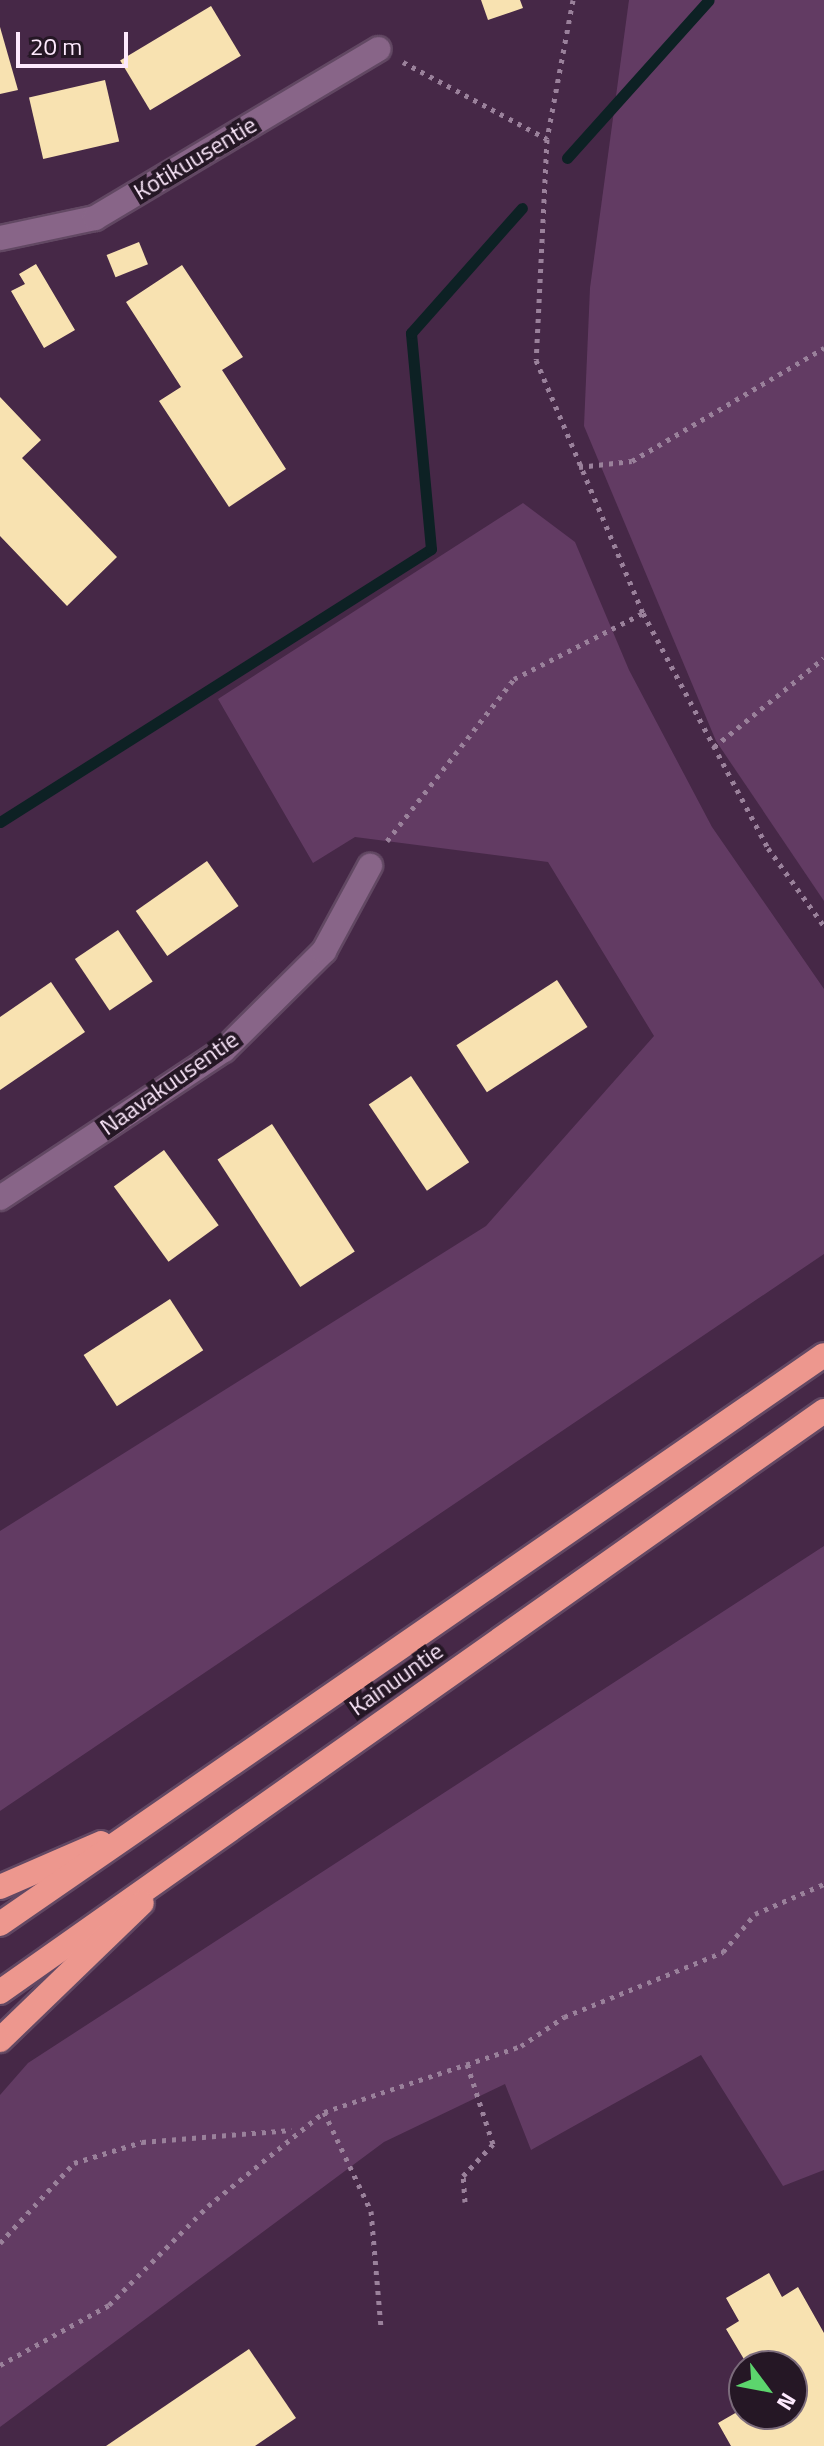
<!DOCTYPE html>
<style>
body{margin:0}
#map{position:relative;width:824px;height:2446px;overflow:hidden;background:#462847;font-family:"Titillium Web",sans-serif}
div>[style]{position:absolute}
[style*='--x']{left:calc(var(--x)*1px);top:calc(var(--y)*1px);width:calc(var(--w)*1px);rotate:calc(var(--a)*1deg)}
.green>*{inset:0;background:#623b63}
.stream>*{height:11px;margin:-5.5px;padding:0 5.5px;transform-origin:5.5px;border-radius:5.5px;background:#0d2124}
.building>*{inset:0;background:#f8e2b1;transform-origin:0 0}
.path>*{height:5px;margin-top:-2.5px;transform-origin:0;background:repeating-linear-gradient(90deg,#9a819b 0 4px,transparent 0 10px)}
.roads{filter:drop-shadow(2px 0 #624863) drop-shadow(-2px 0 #624863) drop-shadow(0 2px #624863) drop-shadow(0 -2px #624863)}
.minor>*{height:24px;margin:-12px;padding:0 12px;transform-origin:12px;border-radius:12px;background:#886588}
.highway>*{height:24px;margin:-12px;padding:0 12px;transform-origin:12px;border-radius:12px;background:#ed978e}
span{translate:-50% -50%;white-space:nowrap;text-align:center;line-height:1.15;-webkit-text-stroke:8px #251725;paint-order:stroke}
.street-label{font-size:24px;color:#fde9fd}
.north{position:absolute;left:728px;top:2350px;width:80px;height:80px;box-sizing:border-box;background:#251725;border:2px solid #7b6b7b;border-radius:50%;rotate:122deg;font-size:22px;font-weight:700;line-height:32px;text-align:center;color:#fde9fd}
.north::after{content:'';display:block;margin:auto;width:28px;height:36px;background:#5cd56d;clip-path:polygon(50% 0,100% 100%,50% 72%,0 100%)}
.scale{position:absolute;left:16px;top:32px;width:112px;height:36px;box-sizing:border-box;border:4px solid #fde9fd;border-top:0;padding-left:10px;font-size:24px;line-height:28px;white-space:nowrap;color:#fde9fd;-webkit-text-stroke:6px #251725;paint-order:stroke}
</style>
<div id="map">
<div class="green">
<i style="clip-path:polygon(629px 0,824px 0,824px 901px,716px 741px,584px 426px,590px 288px)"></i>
<i style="clip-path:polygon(523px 503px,575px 542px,629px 670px,712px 827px,824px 989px,824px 1254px,0 1811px,0 1531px,486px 1226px,654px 1036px,548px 862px,355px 837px,313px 863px,218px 699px)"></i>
<i style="clip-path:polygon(824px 1546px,824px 2170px,783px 2186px,701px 2055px,531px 2150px,505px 2084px,384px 2142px,0 2427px,0 2095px,28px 2063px)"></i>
</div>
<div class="stream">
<i style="--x:567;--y:158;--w:212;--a:-48.1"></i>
<i style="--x:0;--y:822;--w:510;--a:-32.35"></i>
<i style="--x:431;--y:549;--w:217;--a:-95.3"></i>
<i style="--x:411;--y:333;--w:167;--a:-48.4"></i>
</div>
<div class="building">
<i style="clip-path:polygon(481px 0,520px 0,523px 8px,488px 20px)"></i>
<i style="left:211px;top:6px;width:58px;height:106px;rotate:59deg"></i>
<i style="clip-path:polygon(0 27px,18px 90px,0 94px)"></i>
<i style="left:105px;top:80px;width:63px;height:78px;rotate:77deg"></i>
<i style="left:139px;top:242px;width:24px;height:35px;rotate:68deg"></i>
<i style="clip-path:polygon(36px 264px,75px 330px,44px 348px,11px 291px,25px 284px,19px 274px)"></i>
<i style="clip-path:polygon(182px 265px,243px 357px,222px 370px,286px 469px,229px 507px,159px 401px,181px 387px,126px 302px)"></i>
<i style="clip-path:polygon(0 397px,41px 440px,22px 458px,117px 557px,67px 606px,0 536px)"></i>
<i style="left:207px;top:861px;width:55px;height:87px;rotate:55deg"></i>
<i style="left:118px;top:930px;width:62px;height:52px;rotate:56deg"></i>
<i style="left:557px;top:980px;width:56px;height:120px;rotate:57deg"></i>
<i style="clip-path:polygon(51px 982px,85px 1032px,0 1090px,0 1017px)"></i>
<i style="left:411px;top:1076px;width:104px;height:51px;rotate:56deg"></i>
<i style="left:272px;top:1124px;width:152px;height:65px;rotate:57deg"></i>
<i style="left:164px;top:1150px;width:93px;height:62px;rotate:54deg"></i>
<i style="left:170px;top:1299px;width:61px;height:103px;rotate:57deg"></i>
<i style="clip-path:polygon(769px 2273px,782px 2297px,798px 2287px,824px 2333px,824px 2446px,731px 2446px,718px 2423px,744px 2408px,744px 2414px,792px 2414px,792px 2366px,748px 2366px,726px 2329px,739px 2321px,726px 2298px)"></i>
<i style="clip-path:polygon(249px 2349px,296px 2418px,255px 2446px,106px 2446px)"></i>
</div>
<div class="path">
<i style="--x:573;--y:0;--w:141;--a:100.6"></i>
<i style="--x:547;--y:139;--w:221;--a:92.8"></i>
<i style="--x:536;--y:360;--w:275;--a:67.1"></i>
<i style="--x:643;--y:613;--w:266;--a:62"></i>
<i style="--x:768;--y:848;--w:96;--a:54.3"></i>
<i style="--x:403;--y:62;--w:163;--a:28.1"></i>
<i style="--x:579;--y:467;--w:53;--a:-6.5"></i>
<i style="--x:632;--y:461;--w:223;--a:-30.5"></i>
<i style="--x:714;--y:747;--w:141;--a:-39"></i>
<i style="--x:387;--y:841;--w:206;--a:-51.9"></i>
<i style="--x:514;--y:679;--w:145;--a:-27.1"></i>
<i style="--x:324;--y:2112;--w:110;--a:64.6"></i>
<i style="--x:371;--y:2211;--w:117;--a:85.1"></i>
<i style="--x:465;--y:2202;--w:26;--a:-94"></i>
<i style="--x:463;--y:2176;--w:44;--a:-46.8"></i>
<i style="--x:493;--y:2144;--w:84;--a:-108"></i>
<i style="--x:0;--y:2243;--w:109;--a:-47.2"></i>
<i style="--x:74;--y:2163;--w:71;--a:-17.2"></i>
<i style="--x:142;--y:2142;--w:150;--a:-4.6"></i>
<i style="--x:0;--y:2365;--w:124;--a:-28.8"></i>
<i style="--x:109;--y:2305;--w:140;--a:-45"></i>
<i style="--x:208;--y:2206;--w:149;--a:-39"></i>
<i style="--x:324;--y:2112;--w:208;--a:-18.5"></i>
<i style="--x:521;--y:2046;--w:52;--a:-34"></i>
<i style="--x:564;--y:2017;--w:172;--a:-22.2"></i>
<i style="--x:723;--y:1952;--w:50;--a:-49.9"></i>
<i style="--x:755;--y:1914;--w:75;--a:-23.5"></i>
</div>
<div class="roads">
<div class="minor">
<i style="--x:0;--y:238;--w:97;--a:-11.9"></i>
<i style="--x:95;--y:218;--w:330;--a:-30.8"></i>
<i style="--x:0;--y:1198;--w:268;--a:-33.5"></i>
<i style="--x:224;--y:1050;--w:141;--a:-44.7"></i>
<i style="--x:324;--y:951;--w:97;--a:-61.6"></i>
</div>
<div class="highway">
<i style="--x:0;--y:1887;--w:110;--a:-23.5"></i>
<i style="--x:0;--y:1924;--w:1001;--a:-34.63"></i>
<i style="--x:0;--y:1992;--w:1008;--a:-35.19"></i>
<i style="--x:0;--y:2040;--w:197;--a:-44"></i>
</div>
</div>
<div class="street-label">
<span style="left:195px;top:158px;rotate:-31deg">Kotikuusentie</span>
<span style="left:169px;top:1083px;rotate:-35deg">Naavakuusentie</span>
<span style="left:396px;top:1679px;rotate:-35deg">Kainuuntie</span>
</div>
<div class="north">N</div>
<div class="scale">20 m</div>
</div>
